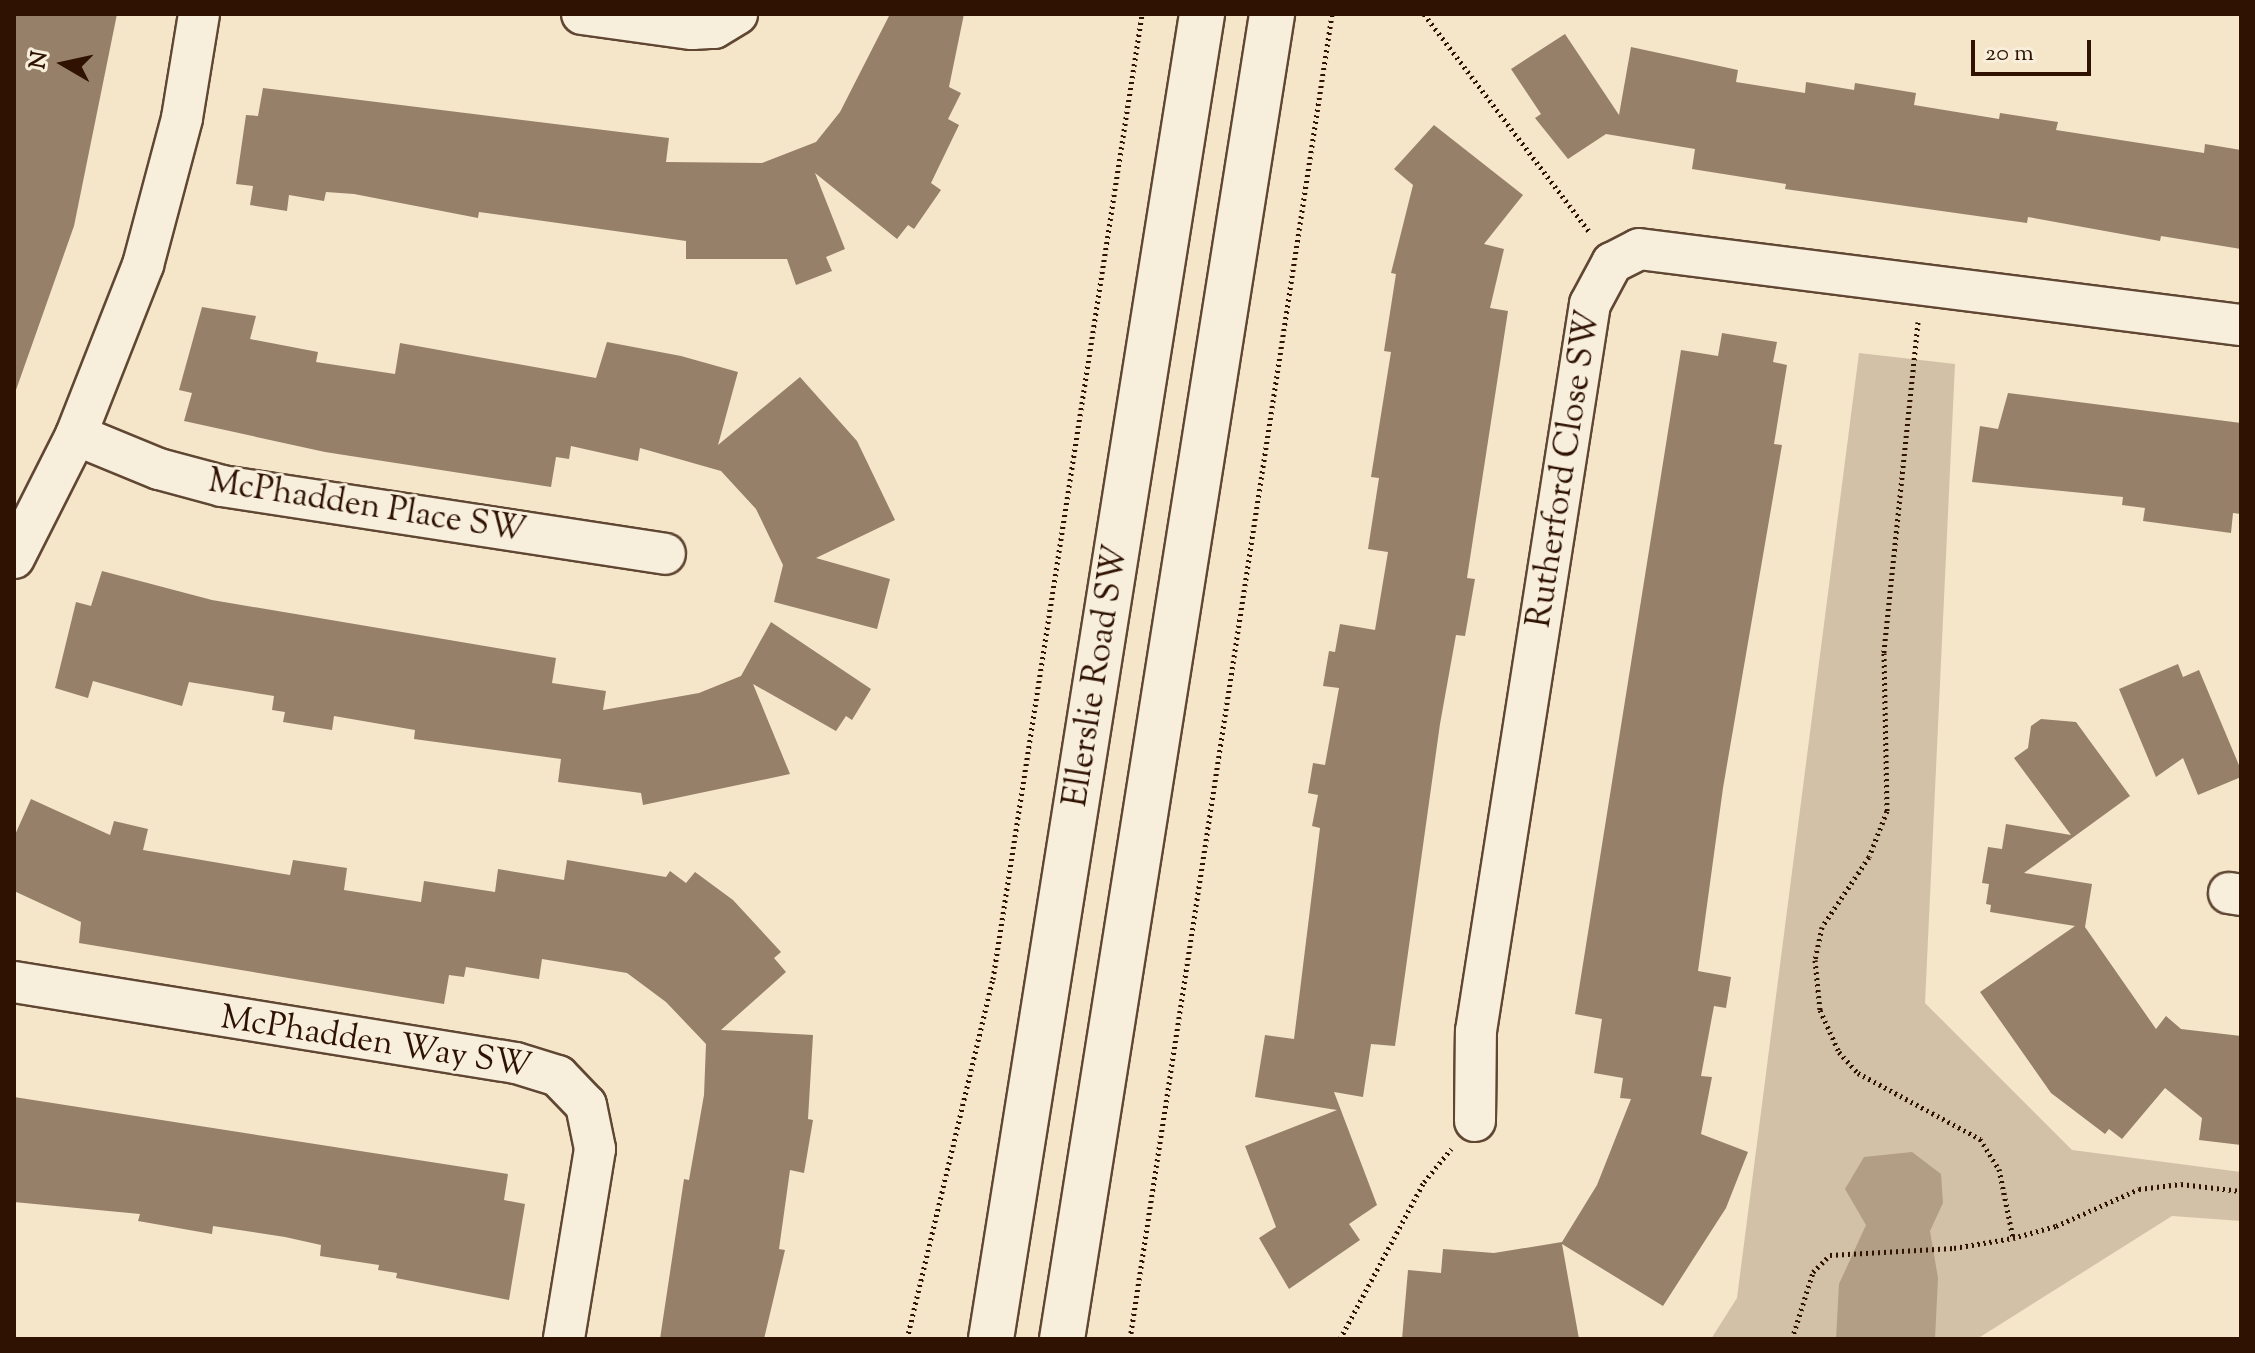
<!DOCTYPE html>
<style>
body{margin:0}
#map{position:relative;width:2255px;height:1353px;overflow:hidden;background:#f5e5c9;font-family:"Sorts Mill Goudy",serif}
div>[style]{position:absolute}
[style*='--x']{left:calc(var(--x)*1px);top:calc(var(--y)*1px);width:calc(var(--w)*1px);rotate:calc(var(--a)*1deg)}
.green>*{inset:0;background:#d3c1a7}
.water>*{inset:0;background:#b29d85}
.building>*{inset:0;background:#968069}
.path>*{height:5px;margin-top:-2.5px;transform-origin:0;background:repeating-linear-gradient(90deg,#2f1201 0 2px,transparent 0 6px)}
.roads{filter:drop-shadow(2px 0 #604733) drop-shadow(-2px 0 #604733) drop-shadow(0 2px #604733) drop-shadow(0 -2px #604733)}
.street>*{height:40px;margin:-20px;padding:0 20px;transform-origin:20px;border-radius:20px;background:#f8eedc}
.secondary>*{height:44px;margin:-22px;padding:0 22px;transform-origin:22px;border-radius:22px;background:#f8eedc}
span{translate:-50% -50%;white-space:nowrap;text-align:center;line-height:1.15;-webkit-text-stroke:6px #f8eedc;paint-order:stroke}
.street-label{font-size:34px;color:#2f1201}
.frame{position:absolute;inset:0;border:16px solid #2f1201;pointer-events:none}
.north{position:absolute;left:24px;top:24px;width:80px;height:80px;-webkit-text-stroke:6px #f8eedc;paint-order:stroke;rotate:279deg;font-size:22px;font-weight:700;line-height:32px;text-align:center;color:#2f1201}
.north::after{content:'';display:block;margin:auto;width:28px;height:36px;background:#2f1201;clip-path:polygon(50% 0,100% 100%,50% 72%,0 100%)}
.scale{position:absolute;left:1971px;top:40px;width:120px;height:36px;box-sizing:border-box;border:4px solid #2f1201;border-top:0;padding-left:10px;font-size:24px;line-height:28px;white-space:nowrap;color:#2f1201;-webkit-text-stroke:6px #f8eedc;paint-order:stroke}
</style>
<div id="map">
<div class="green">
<i style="clip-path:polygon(1859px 353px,1955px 364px,1925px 1003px,2072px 1150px,2241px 1172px,2241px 1221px,2172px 1216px,1977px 1339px,1711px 1339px,1737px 1298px)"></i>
</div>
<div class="water">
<i style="clip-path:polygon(1912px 1152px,1941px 1174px,1943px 1203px,1930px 1231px,1938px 1278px,1935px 1339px,1836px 1339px,1839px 1284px,1866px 1225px,1845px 1189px,1864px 1157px)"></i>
</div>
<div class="building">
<i style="clip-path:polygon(14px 14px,117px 14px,74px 226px,16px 390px)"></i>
<i style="clip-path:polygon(890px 14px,964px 14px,949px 87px,961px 93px,948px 119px,959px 125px,931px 183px,941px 190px,914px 229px,908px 225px,897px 239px,815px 173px,845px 249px,826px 257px,832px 271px,796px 285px,787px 259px,686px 259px,686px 241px,479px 212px,478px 218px,354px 194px,326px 192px,324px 201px,289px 195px,287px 211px,250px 205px,253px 186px,236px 184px,246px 115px,258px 116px,263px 88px,669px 138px,666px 162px,762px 163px,816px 142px,840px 112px)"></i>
<i style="clip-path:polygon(1565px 34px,1619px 115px,1631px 47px,1738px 70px,1736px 82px,1805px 93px,1806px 82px,1854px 90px,1855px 83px,1916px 93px,1914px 105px,1999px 119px,2000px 113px,2058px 122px,2056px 130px,2204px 153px,2205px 144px,2241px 150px,2241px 249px,2161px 236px,2160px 241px,2028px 217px,2027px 223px,1785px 189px,1786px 184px,1692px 169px,1695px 149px,1606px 134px,1568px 159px,1535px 118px,1541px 114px,1511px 69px)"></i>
<i style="clip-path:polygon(1434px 125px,1523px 195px,1484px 244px,1504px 249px,1490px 308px,1508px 311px,1467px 578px,1475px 579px,1465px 636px,1456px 635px,1440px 724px,1395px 1046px,1371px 1044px,1363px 1097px,1334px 1092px,1377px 1205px,1349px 1224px,1360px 1240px,1289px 1289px,1259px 1238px,1276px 1227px,1245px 1146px,1337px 1110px,1255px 1097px,1265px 1035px,1294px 1039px,1320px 828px,1312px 826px,1318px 795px,1308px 793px,1313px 763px,1325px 765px,1339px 688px,1323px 686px,1329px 651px,1335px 652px,1340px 624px,1375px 630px,1388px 552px,1368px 549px,1379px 478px,1371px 477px,1391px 352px,1384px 351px,1396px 274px,1391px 273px,1413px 185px,1394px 169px)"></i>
<i style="clip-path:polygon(202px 307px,256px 316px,250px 339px,318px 352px,316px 362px,395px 374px,400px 343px,596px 378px,607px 342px,681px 356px,738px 372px,718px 445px,800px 377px,857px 441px,895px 520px,816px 558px,890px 579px,877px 629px,774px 602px,783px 565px,756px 509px,721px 471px,640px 448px,638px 461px,571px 446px,569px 459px,556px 457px,551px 487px,325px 452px,184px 421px,192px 393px,179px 390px)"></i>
<i style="clip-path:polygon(1722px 333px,1777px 342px,1773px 362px,1787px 365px,1774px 444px,1782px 445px,1723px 788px,1698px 971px,1731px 977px,1726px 1008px,1714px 1006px,1701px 1076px,1712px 1077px,1701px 1134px,1748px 1152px,1726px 1208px,1663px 1306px,1562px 1244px,1579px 1339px,1402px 1339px,1408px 1270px,1441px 1273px,1443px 1249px,1494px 1253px,1562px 1242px,1597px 1185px,1631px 1099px,1620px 1098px,1623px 1078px,1594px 1073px,1602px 1019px,1575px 1014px,1681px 350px,1718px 356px)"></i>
<i style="clip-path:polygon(2008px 393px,2241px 423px,2241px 514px,2233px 513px,2231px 533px,2143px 521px,2145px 508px,2122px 505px,2123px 497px,1972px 482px,1980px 426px,1998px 429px)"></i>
<i style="clip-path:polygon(102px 571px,212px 600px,556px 658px,552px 683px,606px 691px,603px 710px,699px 693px,741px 676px,771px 622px,871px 689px,852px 720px,846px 716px,836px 731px,753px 684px,790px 774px,643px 805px,641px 793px,558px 782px,561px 759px,414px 739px,415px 730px,334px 716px,332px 730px,283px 722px,285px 712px,272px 710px,274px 696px,189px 682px,182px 706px,93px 681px,88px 698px,55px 688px,76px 602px,91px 606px)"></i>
<i style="clip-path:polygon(2178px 664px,2183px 677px,2199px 670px,2241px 770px,2241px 777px,2198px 795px,2183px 758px,2156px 777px,2119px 689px)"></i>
<i style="clip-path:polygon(2041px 719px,2076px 722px,2130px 796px,2024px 873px,2092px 884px,2085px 927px,2156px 1029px,2166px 1016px,2181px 1029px,2241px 1036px,2241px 1145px,2199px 1140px,2202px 1118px,2165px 1088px,2122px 1139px,2109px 1129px,2105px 1134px,2051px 1093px,1980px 992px,2075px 926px,1990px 912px,1991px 905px,1986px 904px,1989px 884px,1982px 883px,1988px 847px,2002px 849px,2006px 824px,2071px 835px,2014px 758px,2028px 748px,2031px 726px)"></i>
<i style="clip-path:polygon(31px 799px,110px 835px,114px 821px,148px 829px,143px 850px,290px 875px,293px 860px,347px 868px,344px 890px,421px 902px,424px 881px,495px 892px,498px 869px,564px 880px,567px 860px,666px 877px,670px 871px,686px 883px,695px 872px,733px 900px,781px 952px,774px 958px,786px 972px,721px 1030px,813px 1035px,808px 1119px,813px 1120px,804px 1173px,790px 1170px,779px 1249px,785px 1250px,764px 1339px,660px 1339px,684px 1179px,689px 1180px,704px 1095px,706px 1044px,666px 1002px,627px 973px,542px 959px,539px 979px,466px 967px,464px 977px,449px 975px,444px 1004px,79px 943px,81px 922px,14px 891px,14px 837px)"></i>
<i style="clip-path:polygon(14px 1097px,508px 1174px,504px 1200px,525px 1204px,509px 1300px,396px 1278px,397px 1273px,378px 1270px,379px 1265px,320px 1256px,321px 1245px,285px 1237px,213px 1226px,212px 1234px,138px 1221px,140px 1214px,14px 1202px)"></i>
</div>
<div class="path">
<i style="--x:1424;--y:14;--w:275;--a:52.8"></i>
<i style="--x:1918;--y:322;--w:333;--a:95.9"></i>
<i style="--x:1884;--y:653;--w:158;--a:88.9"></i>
<i style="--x:1887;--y:811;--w:49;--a:111.4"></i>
<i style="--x:1869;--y:857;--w:84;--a:123.9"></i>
<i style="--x:1822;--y:927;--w:34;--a:102"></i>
<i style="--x:1815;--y:960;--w:50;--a:84.3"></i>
<i style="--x:1820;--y:1010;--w:46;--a:65.7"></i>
<i style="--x:1839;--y:1052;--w:28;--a:48"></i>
<i style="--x:1858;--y:1073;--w:139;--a:28.4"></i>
<i style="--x:1980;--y:1139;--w:36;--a:58"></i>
<i style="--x:1999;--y:1169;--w:70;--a:78.5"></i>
<i style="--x:2013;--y:1238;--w:45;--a:-15.6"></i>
<i style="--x:2056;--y:1226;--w:91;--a:-24"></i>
<i style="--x:2139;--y:1189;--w:42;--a:-6.8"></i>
<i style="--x:2181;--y:1184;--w:60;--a:6.7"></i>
<i style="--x:907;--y:1339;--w:370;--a:-76.6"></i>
<i style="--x:993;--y:979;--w:976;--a:-81.22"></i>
<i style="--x:1130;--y:1339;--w:1340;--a:-81.33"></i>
<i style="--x:1340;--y:1339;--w:178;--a:-61.9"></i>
<i style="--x:1424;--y:1182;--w:43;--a:-50.7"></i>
<i style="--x:1792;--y:1339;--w:70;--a:-72.6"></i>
<i style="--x:1813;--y:1272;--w:24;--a:-45"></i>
<i style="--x:1830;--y:1255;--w:124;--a:-3.2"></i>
<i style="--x:1954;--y:1248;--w:60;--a:-9.6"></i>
</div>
<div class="roads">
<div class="street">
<i style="--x:582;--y:14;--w:111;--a:7.8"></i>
<i style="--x:692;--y:29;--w:22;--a:-3"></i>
<i style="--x:714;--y:28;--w:27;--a:-31"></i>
<i style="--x:76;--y:435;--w:90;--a:22.3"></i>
<i style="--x:159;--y:469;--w:65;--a:15.1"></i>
<i style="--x:222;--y:486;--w:448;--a:8.7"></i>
<i style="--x:14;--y:558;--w:138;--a:-63.2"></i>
<i style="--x:76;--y:435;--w:183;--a:-68.5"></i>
<i style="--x:143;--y:265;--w:152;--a:-75.1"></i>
<i style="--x:182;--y:118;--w:105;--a:-80.7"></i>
<i style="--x:2229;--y:893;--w:12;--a:9"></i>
<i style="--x:14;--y:982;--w:508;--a:9.17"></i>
<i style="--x:516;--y:1063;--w:44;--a:17.2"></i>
<i style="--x:558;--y:1076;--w:40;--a:46"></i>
<i style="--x:586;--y:1105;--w:45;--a:78.4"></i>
<i style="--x:595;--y:1149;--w:193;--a:99.3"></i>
<i style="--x:1475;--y:1121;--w:90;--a:-89.4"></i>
<i style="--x:1476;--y:1031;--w:736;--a:-81.09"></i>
<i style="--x:1590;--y:304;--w:47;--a:-61.8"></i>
<i style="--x:1612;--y:263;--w:30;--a:-27"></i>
<i style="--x:1639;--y:249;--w:607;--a:7.2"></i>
</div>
<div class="secondary">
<i style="--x:991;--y:1339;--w:1342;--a:-80.95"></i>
<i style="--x:1062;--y:1339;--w:1342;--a:-80.99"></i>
</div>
</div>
<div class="street-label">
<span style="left:1565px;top:469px;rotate:-81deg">Rutherford Close SW</span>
<span style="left:367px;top:507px;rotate:9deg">McPhadden Place SW</span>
<span style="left:1097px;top:676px;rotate:-81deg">Ellerslie Road SW</span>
<span style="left:376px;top:1043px;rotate:9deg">McPhadden Way SW</span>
</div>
<div class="frame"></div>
<div class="north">N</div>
<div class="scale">20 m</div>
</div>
